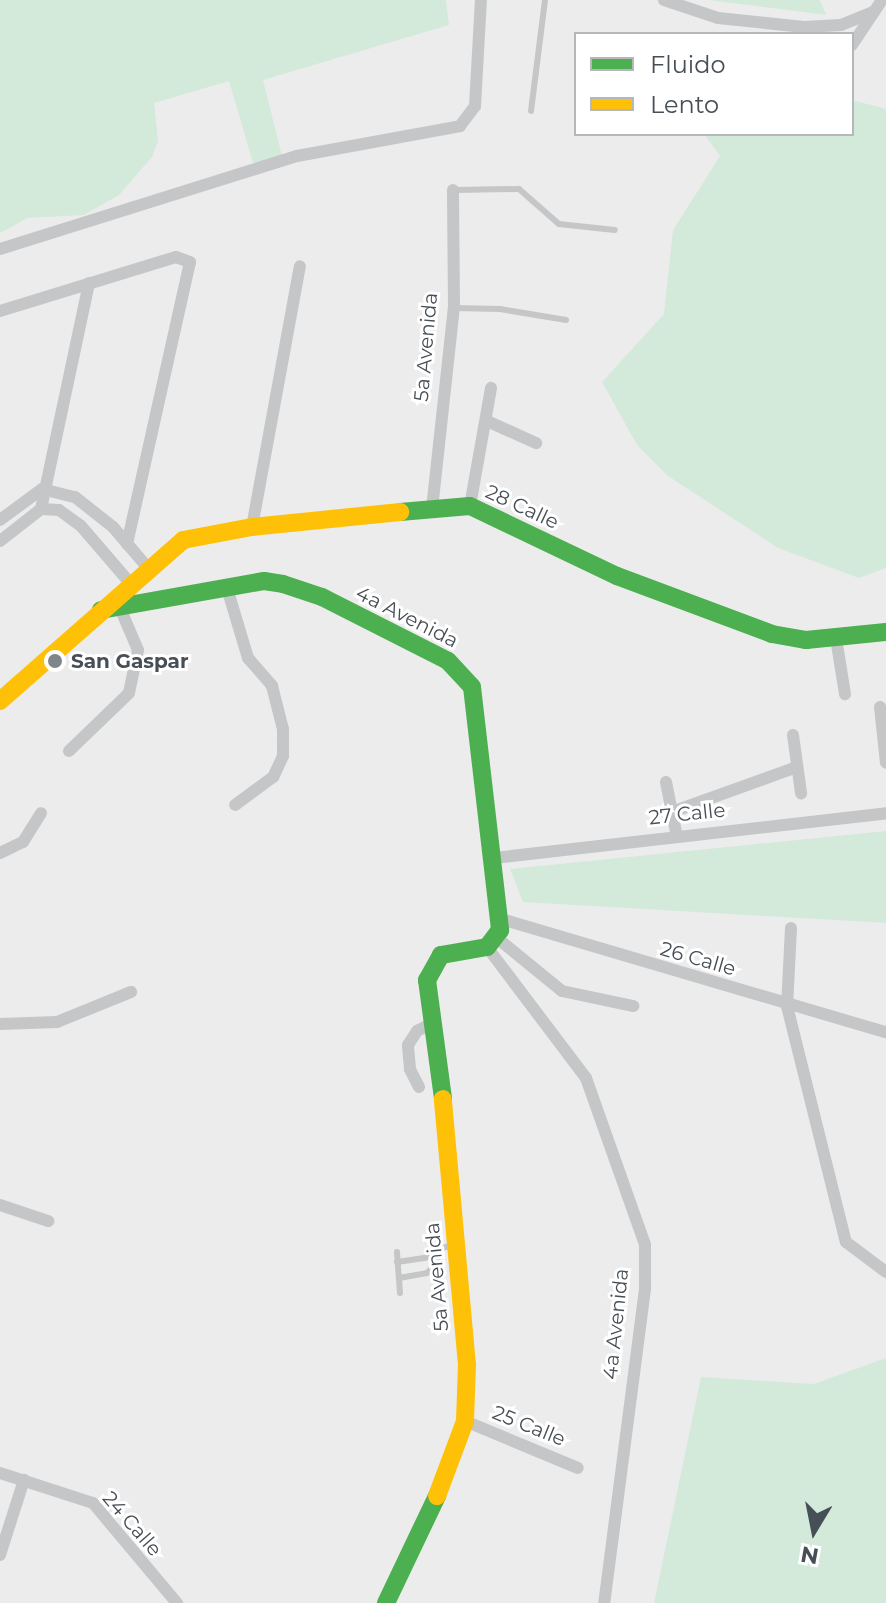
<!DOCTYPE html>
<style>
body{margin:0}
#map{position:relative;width:886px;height:1603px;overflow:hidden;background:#edecec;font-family:Montserrat,sans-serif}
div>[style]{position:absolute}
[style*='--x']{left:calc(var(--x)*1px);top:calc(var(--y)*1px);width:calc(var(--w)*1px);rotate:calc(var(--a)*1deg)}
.green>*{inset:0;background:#d3eadb}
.lane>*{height:6px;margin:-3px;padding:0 3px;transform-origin:3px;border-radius:3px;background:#c4c6c7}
.street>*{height:12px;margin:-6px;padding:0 6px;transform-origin:6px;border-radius:6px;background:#c4c6c7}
.fast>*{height:18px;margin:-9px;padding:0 9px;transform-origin:9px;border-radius:9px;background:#4caf50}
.slow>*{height:18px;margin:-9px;padding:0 9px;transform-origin:9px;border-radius:9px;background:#ffc107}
.dots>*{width:22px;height:22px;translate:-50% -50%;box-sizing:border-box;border:4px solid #fff;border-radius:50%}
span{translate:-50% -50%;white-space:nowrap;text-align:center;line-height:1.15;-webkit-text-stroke:6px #fff;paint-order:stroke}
.street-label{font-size:20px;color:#464e56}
.poi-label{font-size:20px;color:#464e56;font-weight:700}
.left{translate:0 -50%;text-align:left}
.legend{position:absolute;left:574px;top:32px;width:280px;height:104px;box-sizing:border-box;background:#fff;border:2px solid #b5b8bb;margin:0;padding:10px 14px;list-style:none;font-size:24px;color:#464e56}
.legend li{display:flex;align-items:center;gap:16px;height:40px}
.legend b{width:40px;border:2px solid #b5b8bb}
.north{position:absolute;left:774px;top:1491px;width:80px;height:80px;-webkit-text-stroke:6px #fff;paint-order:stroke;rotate:190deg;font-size:22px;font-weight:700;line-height:32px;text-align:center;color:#464e56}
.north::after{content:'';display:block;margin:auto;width:28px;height:36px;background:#464e56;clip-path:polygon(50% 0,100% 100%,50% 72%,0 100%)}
</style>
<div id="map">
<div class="green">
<i style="clip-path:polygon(0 0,446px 0,449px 25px,263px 80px,282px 156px,253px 163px,229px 81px,154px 103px,158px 141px,152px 157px,119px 195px,84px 215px,28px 218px,0 233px)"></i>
<i style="clip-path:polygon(712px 0,820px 0,826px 15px,716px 1px)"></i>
<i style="clip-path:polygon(852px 100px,886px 109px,886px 568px,859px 578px,778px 548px,668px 476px,637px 445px,602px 382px,664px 314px,673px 230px,720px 156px,704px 134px,852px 134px)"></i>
<i style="clip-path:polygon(886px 831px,886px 923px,523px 902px,510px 869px)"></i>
<i style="clip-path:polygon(886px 1358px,886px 1603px,654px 1603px,701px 1377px,814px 1384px)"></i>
</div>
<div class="lane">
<i style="--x:531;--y:111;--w:112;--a:-82.8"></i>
<i style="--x:454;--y:190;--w:65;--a:-0.9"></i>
<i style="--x:519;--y:189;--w:53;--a:41.2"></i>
<i style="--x:559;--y:224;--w:56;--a:6.1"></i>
<i style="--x:455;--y:308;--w:45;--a:1.3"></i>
<i style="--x:500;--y:309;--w:67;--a:9.5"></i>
<i style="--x:397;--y:1252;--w:26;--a:86"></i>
<i style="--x:397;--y:1262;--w:41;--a:-8.3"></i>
<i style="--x:400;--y:1293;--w:15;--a:-94"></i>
<i style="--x:399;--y:1278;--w:28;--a:-10"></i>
<i style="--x:427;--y:1273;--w:14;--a:-45"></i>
<i style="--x:437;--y:1263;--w:14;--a:-82"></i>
<i style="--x:439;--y:1249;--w:15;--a:-16"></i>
</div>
<div class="street">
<i style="--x:664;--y:0;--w:57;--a:18.4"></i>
<i style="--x:718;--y:18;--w:86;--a:6"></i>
<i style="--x:804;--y:27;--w:37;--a:-3"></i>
<i style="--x:841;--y:25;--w:35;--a:-22"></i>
<i style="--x:852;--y:45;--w:54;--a:-56.3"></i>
<i style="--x:0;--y:249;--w:311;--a:-17.4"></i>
<i style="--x:297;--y:156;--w:166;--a:-10.4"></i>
<i style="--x:460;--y:126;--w:25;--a:-53"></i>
<i style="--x:475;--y:106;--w:106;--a:-86.8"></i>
<i style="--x:0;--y:311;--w:184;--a:-17.1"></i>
<i style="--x:176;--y:257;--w:15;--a:20"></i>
<i style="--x:190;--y:262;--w:289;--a:102.6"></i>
<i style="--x:487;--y:421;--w:54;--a:24.2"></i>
<i style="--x:470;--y:506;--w:120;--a:-79.9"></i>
<i style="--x:41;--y:509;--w:231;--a:-78"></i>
<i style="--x:432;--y:509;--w:202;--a:-83.8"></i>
<i style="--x:454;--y:308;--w:118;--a:-90.5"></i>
<i style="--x:0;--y:520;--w:52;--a:-36.4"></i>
<i style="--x:42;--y:489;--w:34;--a:14"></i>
<i style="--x:75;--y:497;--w:48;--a:38.3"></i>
<i style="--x:113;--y:527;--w:54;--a:49.5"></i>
<i style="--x:252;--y:527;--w:265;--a:-79.6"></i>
<i style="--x:0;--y:541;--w:52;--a:-38"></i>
<i style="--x:41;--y:509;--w:18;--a:3"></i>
<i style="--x:59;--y:510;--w:27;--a:36"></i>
<i style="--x:81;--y:526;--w:75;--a:49.3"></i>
<i style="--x:227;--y:588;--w:73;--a:73.3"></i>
<i style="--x:248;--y:658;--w:37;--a:49"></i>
<i style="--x:272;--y:686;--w:44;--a:75.7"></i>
<i style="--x:283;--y:729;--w:27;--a:90"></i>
<i style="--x:283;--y:756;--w:23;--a:115"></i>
<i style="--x:273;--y:777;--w:47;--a:143.6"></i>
<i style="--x:836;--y:638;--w:57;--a:80.9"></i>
<i style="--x:880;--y:707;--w:56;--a:83.9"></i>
<i style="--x:793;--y:735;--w:59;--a:82.1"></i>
<i style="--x:69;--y:751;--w:83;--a:-44"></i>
<i style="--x:129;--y:693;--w:44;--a:-78.2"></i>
<i style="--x:138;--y:650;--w:46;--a:-113.2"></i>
<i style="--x:666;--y:782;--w:56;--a:78.7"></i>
<i style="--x:672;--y:812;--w:133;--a:-19.8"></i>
<i style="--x:0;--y:853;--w:25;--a:-26"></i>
<i style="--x:23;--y:842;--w:34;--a:-58"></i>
<i style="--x:494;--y:858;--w:395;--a:-6.5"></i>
<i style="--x:501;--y:919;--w:401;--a:16.4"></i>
<i style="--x:791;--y:928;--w:78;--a:92.9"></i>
<i style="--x:787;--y:1006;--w:243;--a:76"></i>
<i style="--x:846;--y:1242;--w:50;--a:36.9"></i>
<i style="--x:497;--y:938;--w:84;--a:39.2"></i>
<i style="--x:562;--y:991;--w:73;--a:11.9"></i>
<i style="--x:487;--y:947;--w:164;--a:52.9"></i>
<i style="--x:586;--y:1078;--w:177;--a:70.5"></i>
<i style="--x:645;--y:1245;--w:44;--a:90"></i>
<i style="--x:645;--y:1289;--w:317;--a:97.4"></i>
<i style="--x:0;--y:1024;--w:57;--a:-2"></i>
<i style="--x:57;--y:1022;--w:80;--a:-22.1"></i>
<i style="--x:419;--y:1087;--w:20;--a:-117"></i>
<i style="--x:410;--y:1069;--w:24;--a:-95"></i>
<i style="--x:408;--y:1045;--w:17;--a:-57"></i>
<i style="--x:417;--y:1031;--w:18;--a:-27"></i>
<i style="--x:0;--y:1205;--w:51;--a:18.4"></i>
<i style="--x:465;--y:1421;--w:122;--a:22.6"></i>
<i style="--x:0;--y:1473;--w:98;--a:17.9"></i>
<i style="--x:93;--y:1503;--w:131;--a:50"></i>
<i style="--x:0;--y:1555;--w:79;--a:-72.3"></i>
</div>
<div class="fast">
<i style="--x:400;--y:512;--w:70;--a:-4.9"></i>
<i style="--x:470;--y:506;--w:163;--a:25.5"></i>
<i style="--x:617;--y:576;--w:165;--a:20.5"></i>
<i style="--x:772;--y:634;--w:35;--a:10"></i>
<i style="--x:806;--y:640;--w:80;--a:-5.7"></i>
<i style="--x:101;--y:610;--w:166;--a:-10.1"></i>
<i style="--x:264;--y:581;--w:19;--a:9"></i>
<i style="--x:283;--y:584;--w:41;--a:18.4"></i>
<i style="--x:322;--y:597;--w:141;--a:26.9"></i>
<i style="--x:448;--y:661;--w:35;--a:47"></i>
<i style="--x:472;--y:687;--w:245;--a:83.4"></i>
<i style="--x:500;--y:930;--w:21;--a:127"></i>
<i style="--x:487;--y:947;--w:47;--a:170.1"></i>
<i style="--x:441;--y:955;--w:29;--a:119"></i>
<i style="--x:427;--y:980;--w:120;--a:82.3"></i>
<i style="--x:386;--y:1603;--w:119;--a:-64.5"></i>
</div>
<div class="slow">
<i style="--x:0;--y:701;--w:244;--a:-41.3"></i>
<i style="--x:183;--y:540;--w:70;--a:-10.7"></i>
<i style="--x:252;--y:527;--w:149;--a:-5.8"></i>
<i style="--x:437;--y:1496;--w:80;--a:-69.5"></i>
<i style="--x:465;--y:1421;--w:56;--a:-88"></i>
<i style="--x:467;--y:1365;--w:267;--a:-95.2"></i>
</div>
<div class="dots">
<i style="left:55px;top:661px;background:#80858a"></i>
</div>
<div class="street-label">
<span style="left:426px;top:347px;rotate:-85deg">5a Avenida</span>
<span style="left:522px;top:507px;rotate:25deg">28 Calle</span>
<span style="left:407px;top:617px;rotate:27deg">4a Avenida</span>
<span style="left:687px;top:814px;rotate:-6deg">27 Calle</span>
<span style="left:698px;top:959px;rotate:16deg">26 Calle</span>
<span style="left:437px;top:1277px;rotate:-95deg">5a Avenida</span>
<span style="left:616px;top:1324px;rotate:-84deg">4a Avenida</span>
<span style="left:529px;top:1426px;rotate:22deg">25 Calle</span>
<span style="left:132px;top:1524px;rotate:49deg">24 Calle</span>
</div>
<div class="poi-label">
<span class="left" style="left:71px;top:661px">San Gaspar</span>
</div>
<ul class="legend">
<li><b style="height:10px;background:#4caf50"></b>Fluido</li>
<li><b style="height:10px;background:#ffc107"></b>Lento</li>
</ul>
<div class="north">N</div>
</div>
